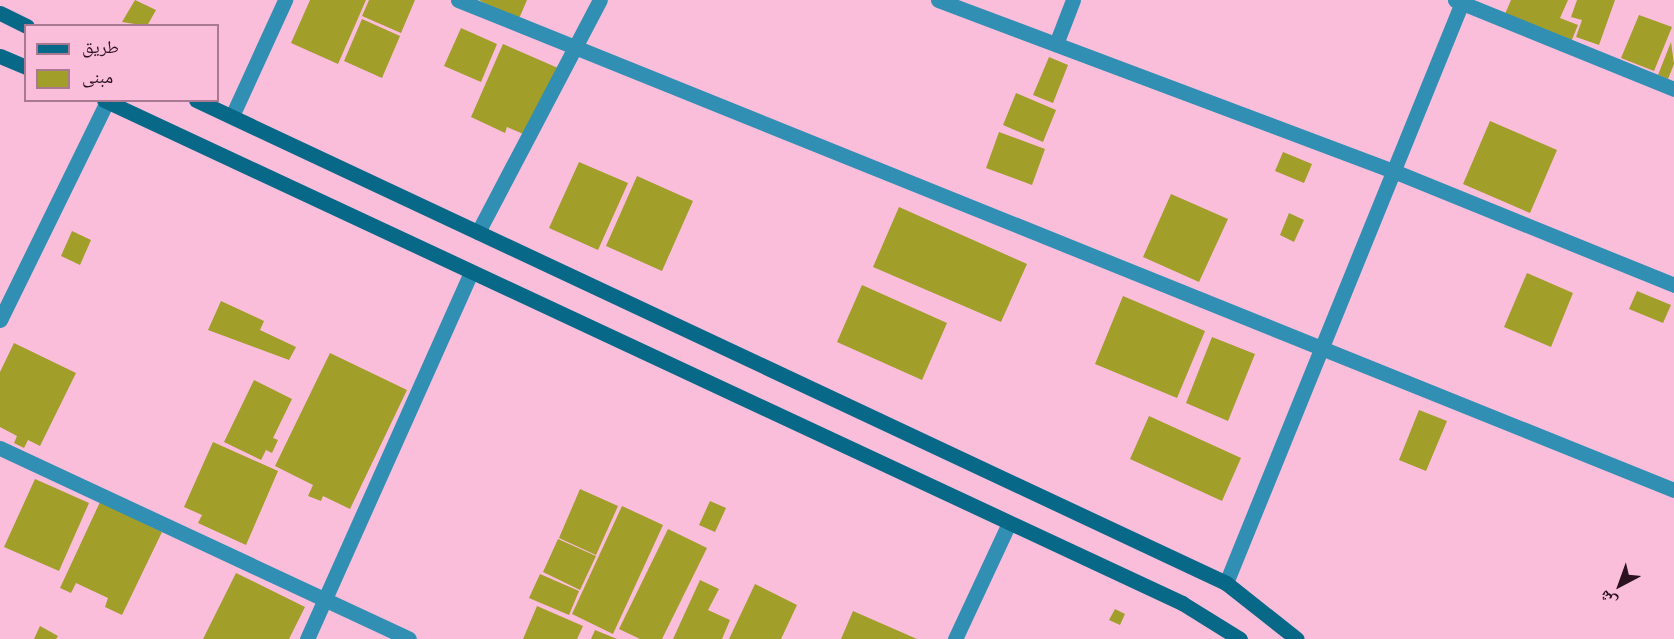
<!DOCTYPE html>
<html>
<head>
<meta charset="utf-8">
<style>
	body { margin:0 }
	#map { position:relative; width:1674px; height:639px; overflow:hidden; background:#fabedb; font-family:"Fira Sans","Noto Naskh Arabic",sans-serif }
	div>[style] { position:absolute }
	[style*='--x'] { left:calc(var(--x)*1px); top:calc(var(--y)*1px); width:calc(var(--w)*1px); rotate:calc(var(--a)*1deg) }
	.building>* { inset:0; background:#a19e2a }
	.street>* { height:15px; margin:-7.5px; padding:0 7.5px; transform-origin:7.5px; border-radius:7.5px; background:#318fb3 }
	.secondary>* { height:15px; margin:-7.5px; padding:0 7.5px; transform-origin:7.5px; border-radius:7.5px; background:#076887 }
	span { translate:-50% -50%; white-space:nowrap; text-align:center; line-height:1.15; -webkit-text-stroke:4.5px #fabedb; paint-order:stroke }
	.legend { position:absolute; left:24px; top:24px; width:195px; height:78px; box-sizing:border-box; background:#fabedb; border:2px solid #a87990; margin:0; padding:8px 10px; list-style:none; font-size:18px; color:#2c1120 }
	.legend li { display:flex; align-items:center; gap:12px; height:30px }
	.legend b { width:30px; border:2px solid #a87990 }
	.north { position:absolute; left:1590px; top:555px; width:60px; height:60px; -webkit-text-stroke:4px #fabedb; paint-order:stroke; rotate:221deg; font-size:16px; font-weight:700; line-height:24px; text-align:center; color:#2c1120 }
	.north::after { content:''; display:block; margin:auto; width:21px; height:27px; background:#2c1120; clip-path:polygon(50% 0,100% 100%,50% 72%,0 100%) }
</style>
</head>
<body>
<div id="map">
	<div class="building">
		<i style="clip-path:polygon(135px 0,156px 10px,147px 26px,122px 22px)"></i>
		<i style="clip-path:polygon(310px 0,366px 0,338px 64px,291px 43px)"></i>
		<i style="clip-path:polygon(369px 0,415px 0,401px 33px,362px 16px)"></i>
		<i style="clip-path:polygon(479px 0,527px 0,518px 21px)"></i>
		<i style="clip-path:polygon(1511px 0,1568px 0,1560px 18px,1578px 25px,1571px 42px,1505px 14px)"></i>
		<i style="clip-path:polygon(1577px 0,1615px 0,1599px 45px,1576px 37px,1582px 20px,1571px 17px)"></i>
		<i style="clip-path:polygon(1639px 15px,1672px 27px,1654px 71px,1621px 58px)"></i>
		<i style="clip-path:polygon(362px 19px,400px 36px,382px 78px,344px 61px)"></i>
		<i style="clip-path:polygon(461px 28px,497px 44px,481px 82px,444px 66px)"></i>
		<i style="clip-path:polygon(1671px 42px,1674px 64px,1668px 79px,1658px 75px)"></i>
		<i style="clip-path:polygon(503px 44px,558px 68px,528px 136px,507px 127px,505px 133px,471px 117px)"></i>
		<i style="clip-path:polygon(1049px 57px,1068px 65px,1053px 103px,1033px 95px)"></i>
		<i style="clip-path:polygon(1016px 93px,1056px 110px,1043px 142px,1003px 125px)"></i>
		<i style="clip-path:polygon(1490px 121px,1557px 150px,1530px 213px,1463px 184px)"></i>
		<i style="clip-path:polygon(999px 132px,1045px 149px,1032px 185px,986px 168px)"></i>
		<i style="clip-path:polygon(1283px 152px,1312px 164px,1304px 183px,1275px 171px)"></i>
		<i style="clip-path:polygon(579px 162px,628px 183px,598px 250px,549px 228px)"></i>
		<i style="clip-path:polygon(637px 176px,693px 201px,662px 271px,606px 246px)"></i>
		<i style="clip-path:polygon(1171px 194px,1228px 219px,1199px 282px,1143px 257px)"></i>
		<i style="clip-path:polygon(899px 207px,1027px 264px,1001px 322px,873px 267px)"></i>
		<i style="clip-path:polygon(1289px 213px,1304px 220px,1294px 242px,1280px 235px)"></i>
		<i style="clip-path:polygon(72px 231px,91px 240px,80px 265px,61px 256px)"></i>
		<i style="clip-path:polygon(1527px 273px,1573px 293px,1551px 347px,1504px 327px)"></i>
		<i style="clip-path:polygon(862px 285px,947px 323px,922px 380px,837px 342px)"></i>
		<i style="clip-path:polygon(1637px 291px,1671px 305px,1663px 323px,1629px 309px)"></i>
		<i style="clip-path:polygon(1123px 296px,1205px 331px,1177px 398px,1095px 364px)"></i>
		<i style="clip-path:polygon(221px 301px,264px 321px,260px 330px,296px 347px,289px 360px,208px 330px)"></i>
		<i style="clip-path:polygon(1212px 337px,1255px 354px,1228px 421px,1186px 403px)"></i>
		<i style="clip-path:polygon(14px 343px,76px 373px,40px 446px,28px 440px,24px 448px,14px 443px,17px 436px,0 427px,0 372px)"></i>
		<i style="clip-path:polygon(330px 353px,407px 390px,350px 509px,323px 496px,321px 501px,308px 496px,313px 485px,275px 466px)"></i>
		<i style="clip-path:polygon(254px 380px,292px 399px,273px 438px,278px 440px,272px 453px,266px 450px,261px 460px,224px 442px)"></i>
		<i style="clip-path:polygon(1419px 410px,1447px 421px,1426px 471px,1399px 460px)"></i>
		<i style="clip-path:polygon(1149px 416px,1241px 458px,1222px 501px,1130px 459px)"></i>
		<i style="clip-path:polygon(213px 442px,278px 471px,246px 545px,198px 523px,202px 515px,184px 507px)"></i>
		<i style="clip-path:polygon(35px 479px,89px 503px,59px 571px,4px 547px)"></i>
		<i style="clip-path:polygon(580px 489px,618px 506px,596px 555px,559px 538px)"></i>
		<i style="clip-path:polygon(710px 501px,726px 508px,715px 532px,699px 525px)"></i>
		<i style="clip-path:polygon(100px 502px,162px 532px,122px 615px,105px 607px,108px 598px,76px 583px,71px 593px,60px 588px)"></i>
		<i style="clip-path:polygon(622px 506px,663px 525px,613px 634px,572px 614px)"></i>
		<i style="clip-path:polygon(668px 529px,707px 548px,662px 639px,640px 639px,619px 629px)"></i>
		<i style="clip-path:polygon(558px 539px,596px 556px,580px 590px,543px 572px)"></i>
		<i style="clip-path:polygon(236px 573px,305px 607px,289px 639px,203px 639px)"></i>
		<i style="clip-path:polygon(540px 574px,579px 591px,569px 615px,529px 598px)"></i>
		<i style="clip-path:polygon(700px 580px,719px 589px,708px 610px,730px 620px,722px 639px,673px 639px)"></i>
		<i style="clip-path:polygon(755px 584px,797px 605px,781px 639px,729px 639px)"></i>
		<i style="clip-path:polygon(537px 606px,583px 626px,577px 639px,523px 639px)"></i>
		<i style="clip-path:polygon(1115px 609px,1125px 614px,1120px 625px,1109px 620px)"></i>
		<i style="clip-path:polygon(853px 611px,917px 639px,841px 639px)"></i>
		<i style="clip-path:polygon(40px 626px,58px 636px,56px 639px,34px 639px)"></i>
		<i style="clip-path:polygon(595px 630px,617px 639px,591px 639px)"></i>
	</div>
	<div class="street">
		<i style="--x:458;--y:0;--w:1311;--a:21.95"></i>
		<i style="--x:938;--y:0;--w:489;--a:20.6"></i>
		<i style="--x:1396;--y:172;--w:300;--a:22.1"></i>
		<i style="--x:1455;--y:0;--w:236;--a:22.1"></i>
		<i style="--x:1056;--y:44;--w:47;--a:-68.9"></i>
		<i style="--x:232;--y:116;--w:128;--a:-65.4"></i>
		<i style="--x:478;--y:232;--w:262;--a:-62.3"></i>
		<i style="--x:0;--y:320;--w:243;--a:-63.9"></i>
		<i style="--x:0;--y:448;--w:451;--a:25"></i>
		<i style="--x:1226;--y:583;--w:629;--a:-67.88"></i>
		<i style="--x:307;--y:639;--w:400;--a:-65.9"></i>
		<i style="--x:955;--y:639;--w:128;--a:-65"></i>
	</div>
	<div class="secondary">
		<i style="--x:0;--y:13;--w:30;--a:26"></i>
		<i style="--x:0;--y:56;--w:28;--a:23"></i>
		<i style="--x:104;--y:100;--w:1190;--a:25.01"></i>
		<i style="--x:1182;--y:603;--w:68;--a:31.8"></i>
		<i style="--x:196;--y:100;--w:1138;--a:25.12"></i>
		<i style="--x:1226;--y:583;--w:90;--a:38.3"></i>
	</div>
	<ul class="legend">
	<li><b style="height:8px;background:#076887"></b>طريق</li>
	<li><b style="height:16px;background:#a19e2a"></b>مبنى</li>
	</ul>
	<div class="north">ش</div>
</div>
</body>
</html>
